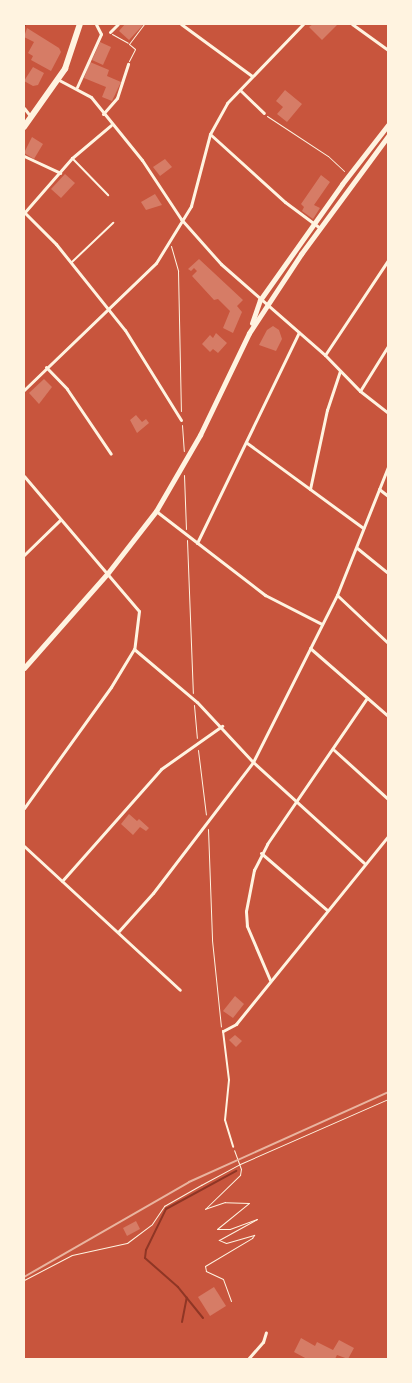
<!DOCTYPE html>
<html>
<head>
<meta charset="utf-8">
<style>
	body { margin:0 }
	#map { position:relative; width:412px; height:1383px; overflow:hidden; background:#c8553d; font-family:"Titillium Web",sans-serif }
	div>[style] { position:absolute }
	[style*='--x'] { left:calc(var(--x)*1px); top:calc(var(--y)*1px); width:calc(var(--w)*1px); rotate:calc(var(--a)*1deg) }
	.stream>* { height:2px; margin:-1px; padding:0 1px; transform-origin:1px; border-radius:1px; background:#8f3625 }
	.building>* { inset:0; background:#d67c66 }
	.path>* { height:1px; margin:-0.5px; padding:0 0.5px; transform-origin:0.5px; border-radius:0.5px; background:#fff3e0 }
	.service>* { height:2px; margin:-1px; padding:0 1px; transform-origin:1px; border-radius:1px; background:#fff3e0 }
	.minor>* { height:3px; margin:-1.5px; padding:0 1.5px; transform-origin:1.5px; border-radius:1.5px; background:#fff3e0 }
	.secondary>* { height:5px; margin:-2.5px; padding:0 2.5px; transform-origin:2.5px; border-radius:2.5px; background:#fff3e0 }
	.primary>* { height:5.5px; margin:-2.75px; padding:0 2.75px; transform-origin:2.75px; border-radius:2.75px; background:#fff3e0 }
	.rail>* { height:2px; margin:-1px; padding:0 1px; transform-origin:1px; border-radius:1px; background:#e9b49f }
	span { translate:-50% -50%; white-space:nowrap; text-align:center; line-height:1.15; -webkit-text-stroke:4.5px #fff3e0; paint-order:stroke }
	.frame { position:absolute; inset:0; border:25px solid #fff3e0; pointer-events:none }
</style>
</head>
<body>
<div id="map">
	<div class="stream">
		<i style="--x:24;--y:27;--w:3;--a:-72"></i>
		<i style="--x:203;--y:1318;--w:40;--a:-129"></i>
		<i style="--x:178;--y:1287;--w:44;--a:-138.7"></i>
		<i style="--x:145;--y:1258;--w:8;--a:-83"></i>
		<i style="--x:146;--y:1250;--w:46;--a:-64"></i>
		<i style="--x:166;--y:1209;--w:80;--a:-28.5"></i>
		<i style="--x:182;--y:1322;--w:25;--a:-79"></i>
	</div>
	<div class="building">
		<i style="clip-path:polygon(125px 24px,141px 24px,143px 25px,129px 40px,119px 31px)"></i>
		<i style="clip-path:polygon(313px 24px,336px 24px,337px 25px,322px 40px,309px 27px)"></i>
		<i style="clip-path:polygon(27px 28px,59px 48px,61px 52px,51px 71px,31px 60px,33px 56px,28px 53px,34px 42px,24px 37px)"></i>
		<i style="clip-path:polygon(100px 42px,111px 47px,103px 65px,92px 60px)"></i>
		<i style="clip-path:polygon(90px 62px,109px 70px,107px 76px,121px 82px,112px 101px,102px 97px,106px 87px,84px 78px)"></i>
		<i style="clip-path:polygon(33px 67px,44px 73px,38px 85px,33px 86px,24px 81px)"></i>
		<i style="clip-path:polygon(285px 90px,302px 104px,287px 122px,277px 114px,283px 107px,276px 101px)"></i>
		<i style="clip-path:polygon(32px 137px,43px 144px,34px 159px,24px 153px)"></i>
		<i style="clip-path:polygon(165px 159px,172px 167px,160px 176px,153px 167px)"></i>
		<i style="clip-path:polygon(65px 174px,75px 183px,61px 198px,51px 189px)"></i>
		<i style="clip-path:polygon(321px 175px,330px 182px,314px 205px,320px 208px,313px 219px,302px 211px,304px 207px,301px 204px)"></i>
		<i style="clip-path:polygon(155px 194px,162px 205px,146px 210px,141px 202px)"></i>
		<i style="clip-path:polygon(199px 259px,243px 300px,237px 306px,242px 312px,233px 333px,223px 328px,230px 311px,218px 299px,214px 300px,192px 276px,197px 271px,194px 268px,191px 271px,188px 269px)"></i>
		<i style="clip-path:polygon(273px 326px,279px 330px,282px 339px,276px 351px,259px 345px,267px 330px)"></i>
		<i style="clip-path:polygon(216px 333px,227px 343px,218px 353px,213px 349px,210px 352px,202px 344px,210px 335px,213px 338px)"></i>
		<i style="clip-path:polygon(44px 379px,52px 387px,39px 404px,29px 393px)"></i>
		<i style="clip-path:polygon(136px 415px,142px 422px,146px 419px,149px 423px,137px 433px,130px 420px)"></i>
		<i style="clip-path:polygon(129px 814px,137px 821px,139px 819px,149px 828px,146px 831px,140px 827px,133px 835px,121px 824px)"></i>
		<i style="clip-path:polygon(235px 996px,244px 1004px,233px 1018px,223px 1011px)"></i>
		<i style="clip-path:polygon(235px 1035px,242px 1041px,236px 1047px,229px 1040px)"></i>
		<i style="clip-path:polygon(136px 1221px,140px 1229px,127px 1236px,123px 1228px)"></i>
		<i style="clip-path:polygon(214px 1287px,226px 1306px,210px 1316px,198px 1297px)"></i>
		<i style="clip-path:polygon(301px 1338px,315px 1346px,317px 1342px,333px 1350px,339px 1340px,354px 1348px,348px 1359px,337px 1355px,335px 1359px,307px 1359px,294px 1352px)"></i>
	</div>
	<div class="path">
		<i style="--x:112;--y:34;--w:18;--a:29"></i>
		<i style="--x:129;--y:61;--w:13;--a:-63"></i>
		<i style="--x:135;--y:49;--w:8;--a:-140"></i>
		<i style="--x:129;--y:44;--w:25;--a:-53"></i>
		<i style="--x:267;--y:116;--w:73;--a:33.3"></i>
		<i style="--x:328;--y:156;--w:22;--a:43"></i>
		<i style="--x:171;--y:246;--w:26;--a:74"></i>
		<i style="--x:178;--y:271;--w:140;--a:88.8"></i>
		<i style="--x:182;--y:425;--w:26;--a:86"></i>
		<i style="--x:184;--y:475;--w:54;--a:87.9"></i>
		<i style="--x:187;--y:540;--w:153;--a:87.8"></i>
		<i style="--x:194;--y:705;--w:33;--a:85"></i>
		<i style="--x:198;--y:750;--w:65;--a:83"></i>
		<i style="--x:208;--y:829;--w:111;--a:87.9"></i>
		<i style="--x:212;--y:940;--w:87;--a:84.1"></i>
		<i style="--x:24;--y:1280;--w:54;--a:-27.5"></i>
		<i style="--x:72;--y:1255;--w:56;--a:-12.3"></i>
		<i style="--x:127;--y:1243;--w:31;--a:-37"></i>
		<i style="--x:152;--y:1224;--w:22;--a:-56"></i>
		<i style="--x:164;--y:1206;--w:43;--a:-29.6"></i>
		<i style="--x:201;--y:1185;--w:44;--a:-28.3"></i>
		<i style="--x:240;--y:1164;--w:162;--a:-23.7"></i>
		<i style="--x:231;--y:1301;--w:23;--a:-110"></i>
		<i style="--x:223;--y:1279;--w:19;--a:-155"></i>
		<i style="--x:206;--y:1271;--w:5;--a:-101"></i>
		<i style="--x:205;--y:1266;--w:55;--a:-30.8"></i>
		<i style="--x:252;--y:1238;--w:4;--a:-56"></i>
		<i style="--x:254;--y:1235;--w:29;--a:164"></i>
		<i style="--x:226;--y:1243;--w:8;--a:-157"></i>
		<i style="--x:219;--y:1240;--w:43;--a:-28.9"></i>
		<i style="--x:257;--y:1219;--w:29;--a:160"></i>
		<i style="--x:230;--y:1229;--w:13;--a:180"></i>
		<i style="--x:217;--y:1229;--w:41;--a:-39.1"></i>
		<i style="--x:249;--y:1203;--w:24;--a:-178"></i>
		<i style="--x:225;--y:1202;--w:21;--a:161"></i>
		<i style="--x:205;--y:1209;--w:49;--a:-44.2"></i>
		<i style="--x:240;--y:1175;--w:6;--a:-81"></i>
		<i style="--x:241;--y:1169;--w:20;--a:-110"></i>
	</div>
	<div class="service">
		<i style="--x:72;--y:158;--w:52;--a:45.8"></i>
		<i style="--x:72;--y:262;--w:57;--a:-43.6"></i>
		<i style="--x:223;--y:1031;--w:49;--a:83"></i>
		<i style="--x:229;--y:1080;--w:40;--a:95.7"></i>
		<i style="--x:225;--y:1120;--w:28;--a:73"></i>
	</div>
	<div class="minor">
		<i style="--x:181;--y:24;--w:88;--a:36.2"></i>
		<i style="--x:352;--y:24;--w:44;--a:35.8"></i>
		<i style="--x:110;--y:32;--w:11;--a:-45"></i>
		<i style="--x:59;--y:80;--w:36;--a:28"></i>
		<i style="--x:91;--y:97;--w:81;--a:51"></i>
		<i style="--x:142;--y:160;--w:71;--a:56.5"></i>
		<i style="--x:181;--y:219;--w:60;--a:48.4"></i>
		<i style="--x:221;--y:264;--w:138;--a:41.2"></i>
		<i style="--x:325;--y:355;--w:50;--a:45.8"></i>
		<i style="--x:360;--y:391;--w:36;--a:38"></i>
		<i style="--x:77;--y:87;--w:58;--a:-65.6"></i>
		<i style="--x:101;--y:34;--w:11;--a:-117"></i>
		<i style="--x:240;--y:90;--w:33;--a:44"></i>
		<i style="--x:24;--y:108;--w:11;--a:52"></i>
		<i style="--x:103;--y:114;--w:21;--a:-49"></i>
		<i style="--x:117;--y:98;--w:36;--a:-72"></i>
		<i style="--x:210;--y:134;--w:101;--a:42.2"></i>
		<i style="--x:285;--y:202;--w:44;--a:36.6"></i>
		<i style="--x:24;--y:156;--w:40;--a:25"></i>
		<i style="--x:24;--y:213;--w:73;--a:-48.9"></i>
		<i style="--x:72;--y:158;--w:51;--a:-40.2"></i>
		<i style="--x:25;--y:213;--w:44;--a:45"></i>
		<i style="--x:56;--y:244;--w:110;--a:51.3"></i>
		<i style="--x:125;--y:330;--w:106;--a:58.1"></i>
		<i style="--x:325;--y:355;--w:114;--a:-56.4"></i>
		<i style="--x:46;--y:367;--w:30;--a:46"></i>
		<i style="--x:67;--y:389;--w:78;--a:55.9"></i>
		<i style="--x:24;--y:390;--w:183;--a:-43.9"></i>
		<i style="--x:156;--y:263;--w:67;--a:-58.4"></i>
		<i style="--x:191;--y:206;--w:74;--a:-75.2"></i>
		<i style="--x:210;--y:134;--w:35;--a:-61"></i>
		<i style="--x:227;--y:103;--w:110;--a:-46.1"></i>
		<i style="--x:360;--y:391;--w:53;--a:-58.1"></i>
		<i style="--x:247;--y:443;--w:144;--a:36.2"></i>
		<i style="--x:24;--y:476;--w:177;--a:49.6"></i>
		<i style="--x:139;--y:611;--w:38;--a:97"></i>
		<i style="--x:134;--y:649;--w:44;--a:121.2"></i>
		<i style="--x:111;--y:687;--w:149;--a:125.7"></i>
		<i style="--x:310;--y:489;--w:81;--a:-77.9"></i>
		<i style="--x:327;--y:410;--w:41;--a:-71.6"></i>
		<i style="--x:379;--y:489;--w:11;--a:38"></i>
		<i style="--x:156;--y:511;--w:138;--a:37.6"></i>
		<i style="--x:265;--y:595;--w:64;--a:27"></i>
		<i style="--x:197;--y:543;--w:234;--a:-64.2"></i>
		<i style="--x:357;--y:548;--w:40;--a:39"></i>
		<i style="--x:24;--y:555;--w:50;--a:-44.2"></i>
		<i style="--x:337;--y:595;--w:70;--a:43.3"></i>
		<i style="--x:310;--y:648;--w:103;--a:41.1"></i>
		<i style="--x:134;--y:649;--w:82;--a:40.1"></i>
		<i style="--x:197;--y:702;--w:82;--a:47"></i>
		<i style="--x:253;--y:762;--w:150;--a:42.3"></i>
		<i style="--x:334;--y:750;--w:73;--a:42.2"></i>
		<i style="--x:24;--y:846;--w:212;--a:42.7"></i>
		<i style="--x:261;--y:853;--w:87;--a:40.8"></i>
		<i style="--x:62;--y:881;--w:149;--a:-48.5"></i>
		<i style="--x:161;--y:769;--w:75;--a:-35.2"></i>
		<i style="--x:118;--y:932;--w:52;--a:-48.1"></i>
		<i style="--x:153;--y:893;--w:165;--a:-52.6"></i>
		<i style="--x:253;--y:762;--w:187;--a:-63.3"></i>
		<i style="--x:337;--y:595;--w:138;--a:-68.3"></i>
		<i style="--x:270;--y:980;--w:59;--a:-113.1"></i>
		<i style="--x:247;--y:926;--w:15;--a:-94"></i>
		<i style="--x:246;--y:911;--w:42;--a:-79"></i>
		<i style="--x:254;--y:870;--w:29;--a:-63"></i>
		<i style="--x:267;--y:844;--w:177;--a:-55.6"></i>
		<i style="--x:223;--y:1031;--w:15;--a:-28"></i>
		<i style="--x:236;--y:1024;--w:242;--a:-51"></i>
		<i style="--x:248;--y:1359;--w:23;--a:-49"></i>
		<i style="--x:263;--y:1342;--w:10;--a:-73"></i>
	</div>
	<div class="secondary">
		<i style="--x:252;--y:323;--w:24;--a:-71"></i>
		<i style="--x:260;--y:300;--w:142;--a:-54.7"></i>
		<i style="--x:342;--y:184;--w:75;--a:-52.1"></i>
		<i style="--x:24;--y:668;--w:125;--a:-48.6"></i>
		<i style="--x:107;--y:574;--w:80;--a:-52.1"></i>
		<i style="--x:156;--y:511;--w:88;--a:-59.9"></i>
		<i style="--x:200;--y:435;--w:113;--a:-64.3"></i>
		<i style="--x:249;--y:333;--w:95;--a:-56.6"></i>
		<i style="--x:301;--y:254;--w:147;--a:-53.6"></i>
	</div>
	<div class="primary">
		<i style="--x:24;--y:127;--w:71;--a:-54.7"></i>
		<i style="--x:65;--y:69;--w:47;--a:-71.6"></i>
	</div>
	<div class="rail">
		<i style="--x:24;--y:1277;--w:190;--a:-29.9"></i>
		<i style="--x:189;--y:1182;--w:218;--a:-24.3"></i>
	</div>
	<div class="frame"></div>
</div>
</body>
</html>
